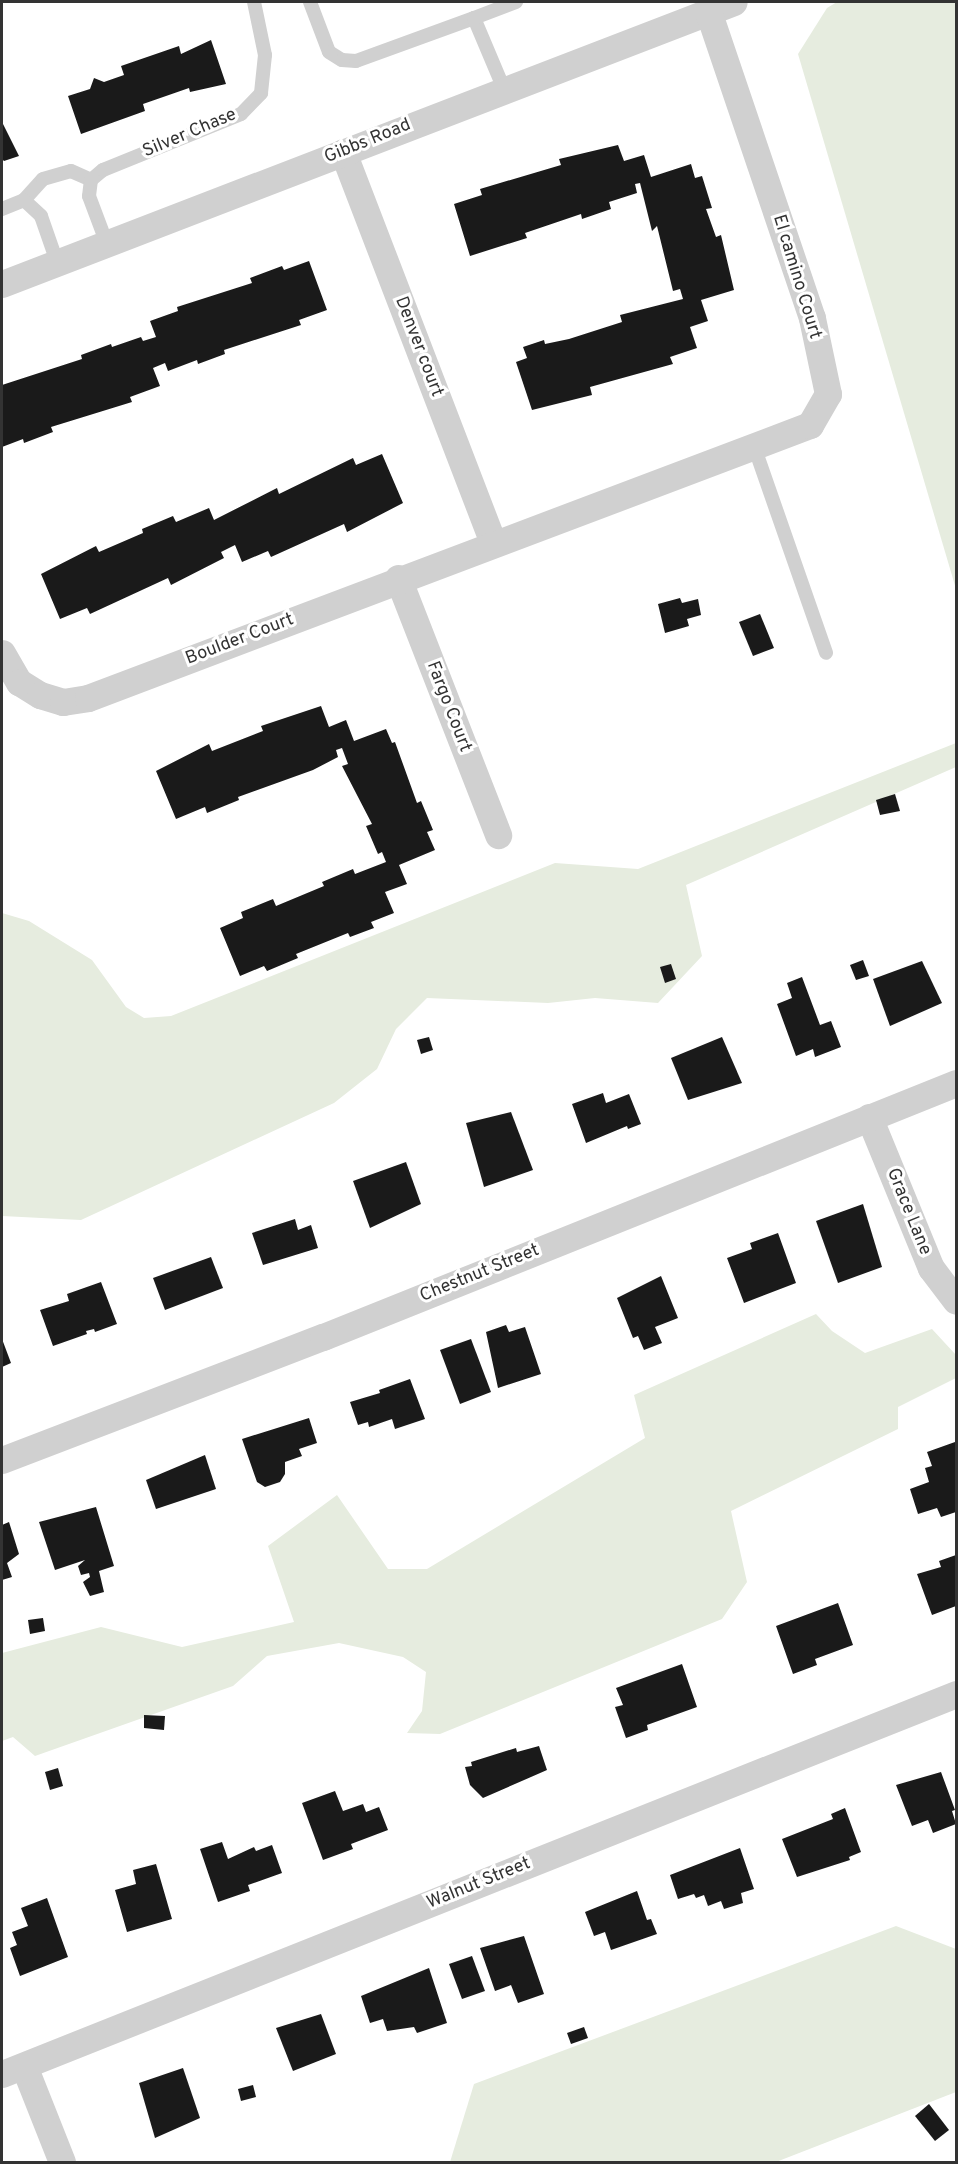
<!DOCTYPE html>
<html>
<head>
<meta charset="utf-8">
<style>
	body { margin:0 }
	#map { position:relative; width:958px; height:2164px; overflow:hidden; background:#fff; font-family:Overpass,sans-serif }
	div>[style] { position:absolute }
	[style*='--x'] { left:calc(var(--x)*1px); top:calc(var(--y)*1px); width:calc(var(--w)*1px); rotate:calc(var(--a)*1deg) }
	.green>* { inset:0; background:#e6ecdf }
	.building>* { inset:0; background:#1a1a1a }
	.lane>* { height:14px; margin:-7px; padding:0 7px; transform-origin:7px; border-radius:7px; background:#d0d0d0 }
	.street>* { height:27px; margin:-13.5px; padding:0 13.5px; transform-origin:13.5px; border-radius:13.5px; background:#d0d0d0 }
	span { translate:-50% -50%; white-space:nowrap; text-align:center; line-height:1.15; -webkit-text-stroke:6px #fff; paint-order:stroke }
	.street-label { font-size:18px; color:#333 }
	.frame { position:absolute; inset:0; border:3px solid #333; pointer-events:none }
</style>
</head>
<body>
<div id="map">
	<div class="green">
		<i style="clip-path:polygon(837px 2px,956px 2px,956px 589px,798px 54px,827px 8px)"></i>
		<i style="clip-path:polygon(956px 743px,956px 767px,686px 885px,702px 956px,658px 1003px,595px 998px,548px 1003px,427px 998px,396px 1029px,377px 1069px,334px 1103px,81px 1220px,2px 1216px,2px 913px,29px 921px,92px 960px,126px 1007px,144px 1018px,171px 1016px,555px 863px,638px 869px)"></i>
		<i style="clip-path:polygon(816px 1314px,832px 1331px,865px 1353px,932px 1329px,956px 1355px,956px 1378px,898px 1407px,898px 1429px,731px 1511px,747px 1582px,722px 1619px,440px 1734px,407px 1733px,422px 1711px,426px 1672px,403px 1657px,339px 1643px,267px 1656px,233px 1686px,35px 1756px,13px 1737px,2px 1741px,2px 1653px,101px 1627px,182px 1647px,294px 1622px,268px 1546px,337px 1495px,388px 1569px,427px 1569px,645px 1438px,634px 1395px)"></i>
		<i style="clip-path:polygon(896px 1926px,956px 1949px,956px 2092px,776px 2162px,450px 2162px,474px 2084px)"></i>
	</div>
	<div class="building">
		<i style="clip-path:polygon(211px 40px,226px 84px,190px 92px,189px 88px,143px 104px,145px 111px,81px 134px,68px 96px,90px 89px,94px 78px,104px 82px,124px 75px,121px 66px,179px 46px,181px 54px)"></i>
		<i style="clip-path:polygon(2px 122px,19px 156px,4px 161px,2px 159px)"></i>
		<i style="clip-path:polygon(618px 145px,624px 161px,644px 155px,651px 177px,691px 164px,695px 178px,702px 176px,712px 208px,706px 209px,716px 237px,721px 235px,734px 290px,701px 300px,708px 321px,690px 327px,697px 348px,670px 357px,673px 364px,590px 387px,592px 395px,532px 410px,516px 362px,527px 358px,523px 347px,544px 340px,545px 344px,569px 339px,622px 322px,620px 315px,683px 299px,680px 289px,673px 291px,657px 226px,652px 231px,640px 183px,635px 184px,637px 193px,609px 202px,611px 209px,582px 219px,581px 214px,525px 233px,527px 238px,470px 256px,454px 204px,482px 195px,480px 189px,561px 165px,559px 159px)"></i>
		<i style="clip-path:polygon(309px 261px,327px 310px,299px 320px,301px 325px,224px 350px,225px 354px,198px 364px,197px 360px,168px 371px,165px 363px,153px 368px,160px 386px,130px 397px,132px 402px,51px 427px,53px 432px,24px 443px,23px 439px,2px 447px,2px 385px,82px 359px,81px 355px,111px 344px,112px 347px,141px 337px,143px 341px,156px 337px,150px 321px,178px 311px,177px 307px,252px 283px,250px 278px,282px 266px,284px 270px)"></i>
		<i style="clip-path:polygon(382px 454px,403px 503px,347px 532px,344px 524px,271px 557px,268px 551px,242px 562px,235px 545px,221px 552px,224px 558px,171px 585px,168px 578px,90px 614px,87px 608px,60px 619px,41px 574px,96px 546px,99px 552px,143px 533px,142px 529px,173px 516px,176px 522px,209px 508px,214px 520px,277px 488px,279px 494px,353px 458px,356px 465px)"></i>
		<i style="clip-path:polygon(680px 598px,682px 603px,698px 599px,701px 615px,687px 619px,689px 626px,665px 633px,658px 604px)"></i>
		<i style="clip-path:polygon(760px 614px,774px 648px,753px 656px,739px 622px)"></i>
		<i style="clip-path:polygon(321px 706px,329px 727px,346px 720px,354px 741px,386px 729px,392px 743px,395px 742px,417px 803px,421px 801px,433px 830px,427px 832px,435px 850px,399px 865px,407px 884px,385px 892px,394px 913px,371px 922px,374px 928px,350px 937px,348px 933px,296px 954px,298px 958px,267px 971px,264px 966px,240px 976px,220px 928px,243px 918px,241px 912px,273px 899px,276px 906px,324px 886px,322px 882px,353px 869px,355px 874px,386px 862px,382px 852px,378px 854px,366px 826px,372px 824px,342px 766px,348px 764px,342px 748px,336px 750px,338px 757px,313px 770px,238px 797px,239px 800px,207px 813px,205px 807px,176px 819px,156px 771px,209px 744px,212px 751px,263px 731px,261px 726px)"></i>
		<i style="clip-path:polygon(895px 794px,900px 811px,880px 815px,876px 800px)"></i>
		<i style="clip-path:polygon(863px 960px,869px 976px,856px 980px,850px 965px)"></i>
		<i style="clip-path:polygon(922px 961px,942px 1003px,890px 1026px,873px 979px)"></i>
		<i style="clip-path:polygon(671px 964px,676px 979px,665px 983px,660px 967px)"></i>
		<i style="clip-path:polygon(802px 977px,820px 1025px,831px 1021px,841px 1047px,815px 1057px,813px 1049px,796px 1056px,777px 1004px,792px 998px,787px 983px)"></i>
		<i style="clip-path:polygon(429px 1037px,433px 1050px,421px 1054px,417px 1040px)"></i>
		<i style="clip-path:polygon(722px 1037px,742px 1083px,688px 1100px,671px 1058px)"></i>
		<i style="clip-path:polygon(603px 1093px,606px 1103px,629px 1094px,641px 1124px,628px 1129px,627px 1126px,586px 1143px,572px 1104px)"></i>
		<i style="clip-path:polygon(511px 1112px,533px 1170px,484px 1187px,466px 1123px)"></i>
		<i style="clip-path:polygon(406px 1162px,421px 1204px,370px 1228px,353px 1181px)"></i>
		<i style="clip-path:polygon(863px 1204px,882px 1267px,838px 1283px,816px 1221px)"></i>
		<i style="clip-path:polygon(295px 1219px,298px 1230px,311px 1225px,318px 1248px,263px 1265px,252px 1233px)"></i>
		<i style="clip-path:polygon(778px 1233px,796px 1283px,744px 1303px,727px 1258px,752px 1249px,750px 1243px)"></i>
		<i style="clip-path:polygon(211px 1257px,223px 1288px,165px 1310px,153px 1278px)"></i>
		<i style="clip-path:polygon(661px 1276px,678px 1318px,655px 1327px,662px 1343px,644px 1350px,638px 1336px,633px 1338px,617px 1298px)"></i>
		<i style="clip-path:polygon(101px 1282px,117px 1324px,95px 1332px,94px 1329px,86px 1331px,87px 1334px,53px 1346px,40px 1310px,69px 1301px,67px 1294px)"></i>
		<i style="clip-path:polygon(506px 1325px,509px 1332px,525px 1327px,541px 1374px,498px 1388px,486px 1332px)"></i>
		<i style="clip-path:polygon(2px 1339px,11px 1363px,2px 1367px)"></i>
		<i style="clip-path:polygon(471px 1339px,491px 1392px,460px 1404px,440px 1350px)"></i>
		<i style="clip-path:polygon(410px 1379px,425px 1419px,395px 1429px,392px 1419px,369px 1427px,368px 1422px,358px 1425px,350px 1402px,380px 1393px,379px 1390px)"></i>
		<i style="clip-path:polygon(309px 1418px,317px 1443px,299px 1449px,302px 1456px,285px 1462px,285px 1474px,280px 1482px,265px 1487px,257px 1482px,242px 1439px)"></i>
		<i style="clip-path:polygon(955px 1442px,956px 1512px,941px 1517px,937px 1508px,918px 1514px,910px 1489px,929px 1482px,925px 1468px,932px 1466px,927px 1452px)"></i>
		<i style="clip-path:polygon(205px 1455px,216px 1489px,156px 1509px,146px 1480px)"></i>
		<i style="clip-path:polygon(96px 1507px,114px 1566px,99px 1571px,104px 1592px,90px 1596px,83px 1582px,90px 1577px,89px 1573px,81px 1575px,78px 1566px,85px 1560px,55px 1570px,39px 1522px)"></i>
		<i style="clip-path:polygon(9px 1522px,19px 1554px,7px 1563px,12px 1577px,2px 1580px,2px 1525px)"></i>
		<i style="clip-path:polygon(956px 1555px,956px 1606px,932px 1615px,917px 1574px,941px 1567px,939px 1561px)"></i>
		<i style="clip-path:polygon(838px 1603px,853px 1645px,815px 1659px,817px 1665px,793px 1674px,776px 1626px)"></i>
		<i style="clip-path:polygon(43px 1618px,45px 1631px,30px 1634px,28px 1620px)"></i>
		<i style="clip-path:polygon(682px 1664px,697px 1707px,647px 1725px,648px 1730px,626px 1738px,615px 1707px,623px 1705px,616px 1688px)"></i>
		<i style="clip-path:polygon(144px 1715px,165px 1716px,164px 1730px,144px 1728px)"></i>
		<i style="clip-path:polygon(539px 1746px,547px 1770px,483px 1798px,470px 1785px,465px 1767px,472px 1766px,471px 1762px,516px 1748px,517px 1752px)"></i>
		<i style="clip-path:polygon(58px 1768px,63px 1786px,50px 1790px,45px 1772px)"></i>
		<i style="clip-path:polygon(941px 1772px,955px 1810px,952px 1811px,956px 1824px,933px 1833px,928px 1820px,912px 1826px,896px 1785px)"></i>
		<i style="clip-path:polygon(335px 1791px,343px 1811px,363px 1804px,366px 1812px,379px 1807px,388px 1830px,351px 1844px,353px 1849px,323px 1860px,302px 1803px)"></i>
		<i style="clip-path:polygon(845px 1808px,861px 1852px,849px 1857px,850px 1860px,797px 1877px,782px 1839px,833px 1819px,831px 1814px)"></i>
		<i style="clip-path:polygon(222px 1842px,228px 1859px,254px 1847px,256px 1851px,272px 1845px,282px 1873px,248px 1885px,250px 1891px,218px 1902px,200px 1849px)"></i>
		<i style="clip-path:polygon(740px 1848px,754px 1889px,741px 1893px,743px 1903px,724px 1909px,721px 1901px,708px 1906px,704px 1895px,696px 1898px,694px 1894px,678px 1899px,670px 1875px)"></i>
		<i style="clip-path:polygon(156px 1864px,172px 1919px,127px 1932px,115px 1890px,136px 1884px,133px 1870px)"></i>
		<i style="clip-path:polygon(637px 1891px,647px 1920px,651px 1919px,657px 1934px,611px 1950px,605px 1932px,594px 1936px,585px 1912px)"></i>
		<i style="clip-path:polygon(47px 1898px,68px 1957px,20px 1976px,10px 1948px,17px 1945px,12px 1932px,28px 1926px,21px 1908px)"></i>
		<i style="clip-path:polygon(524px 1936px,544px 1994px,518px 2003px,511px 1985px,495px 1991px,480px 1948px)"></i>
		<i style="clip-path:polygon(472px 1956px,485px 1991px,462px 1999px,449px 1964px)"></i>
		<i style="clip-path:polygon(429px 1968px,447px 2023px,417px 2033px,414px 2027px,387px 2031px,383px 2019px,370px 2023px,361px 1996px)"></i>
		<i style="clip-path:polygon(321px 2014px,336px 2054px,293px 2071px,276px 2028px)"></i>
		<i style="clip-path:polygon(584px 2027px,588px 2038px,571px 2044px,567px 2033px)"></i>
		<i style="clip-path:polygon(183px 2068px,200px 2118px,155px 2138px,139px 2083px)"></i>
		<i style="clip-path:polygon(253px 2085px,256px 2097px,241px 2101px,238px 2089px)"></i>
		<i style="clip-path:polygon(929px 2104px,949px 2130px,935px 2141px,915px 2116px)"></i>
	</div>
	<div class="lane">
		<i style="--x:310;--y:2;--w:53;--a:69.2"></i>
		<i style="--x:329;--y:52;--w:15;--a:32"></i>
		<i style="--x:342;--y:60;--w:14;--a:4"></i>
		<i style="--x:356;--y:61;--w:126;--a:-20"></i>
		<i style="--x:474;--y:18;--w:77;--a:67.1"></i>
		<i style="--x:474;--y:18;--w:45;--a:-20.9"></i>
		<i style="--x:24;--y:200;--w:28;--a:-48"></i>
		<i style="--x:43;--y:179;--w:29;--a:-16"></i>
		<i style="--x:71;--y:171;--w:22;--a:24"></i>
		<i style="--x:2;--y:209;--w:24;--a:-22"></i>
		<i style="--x:24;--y:200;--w:23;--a:43"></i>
		<i style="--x:41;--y:216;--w:49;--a:70.8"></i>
		<i style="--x:107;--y:244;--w:51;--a:-110.6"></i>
		<i style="--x:89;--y:196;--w:16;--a:-83"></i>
		<i style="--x:91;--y:180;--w:16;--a:-40"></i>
		<i style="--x:103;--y:170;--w:149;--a:-22.1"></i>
		<i style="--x:241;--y:114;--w:29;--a:-46"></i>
		<i style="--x:261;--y:93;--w:38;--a:-84"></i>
		<i style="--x:265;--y:55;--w:54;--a:-101.7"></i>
		<i style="--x:754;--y:446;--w:219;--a:70.8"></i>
	</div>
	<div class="street">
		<i style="--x:343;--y:152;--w:419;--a:69"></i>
		<i style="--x:2;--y:284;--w:784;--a:-21.07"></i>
		<i style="--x:398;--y:578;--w:276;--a:68.7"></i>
		<i style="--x:2;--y:653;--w:34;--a:60"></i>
		<i style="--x:19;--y:682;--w:25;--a:32"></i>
		<i style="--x:40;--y:695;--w:24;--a:17"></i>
		<i style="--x:63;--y:702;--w:25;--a:-9"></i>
		<i style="--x:88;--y:698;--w:772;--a:-20.71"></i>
		<i style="--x:810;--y:425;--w:36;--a:-60"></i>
		<i style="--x:828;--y:394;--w:78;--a:-101.9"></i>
		<i style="--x:812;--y:318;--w:324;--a:-108.7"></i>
		<i style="--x:869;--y:1117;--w:163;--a:67.7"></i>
		<i style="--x:931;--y:1268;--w:41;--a:52.9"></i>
		<i style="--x:2;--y:1460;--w:344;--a:-21"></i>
		<i style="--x:323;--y:1337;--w:682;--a:-21.86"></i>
		<i style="--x:24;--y:2066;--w:103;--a:68.4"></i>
		<i style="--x:2;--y:2074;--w:1027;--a:-21.72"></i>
	</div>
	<div class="street-label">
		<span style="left:190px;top:134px;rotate:-23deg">Silver Chase</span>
		<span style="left:368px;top:142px;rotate:-22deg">Gibbs Road</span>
		<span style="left:796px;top:277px;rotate:73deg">El camino Court</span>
		<span style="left:418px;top:347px;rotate:69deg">Denver court</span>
		<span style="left:240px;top:640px;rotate:-21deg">Boulder Court</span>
		<span style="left:448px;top:707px;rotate:69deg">Fargo Court</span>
		<span style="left:908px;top:1212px;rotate:68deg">Grace Lane</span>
		<span style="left:480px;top:1274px;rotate:-22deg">Chestnut Street</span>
		<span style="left:479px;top:1884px;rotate:-22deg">Walnut Street</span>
	</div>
	<div class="frame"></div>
</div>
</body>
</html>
